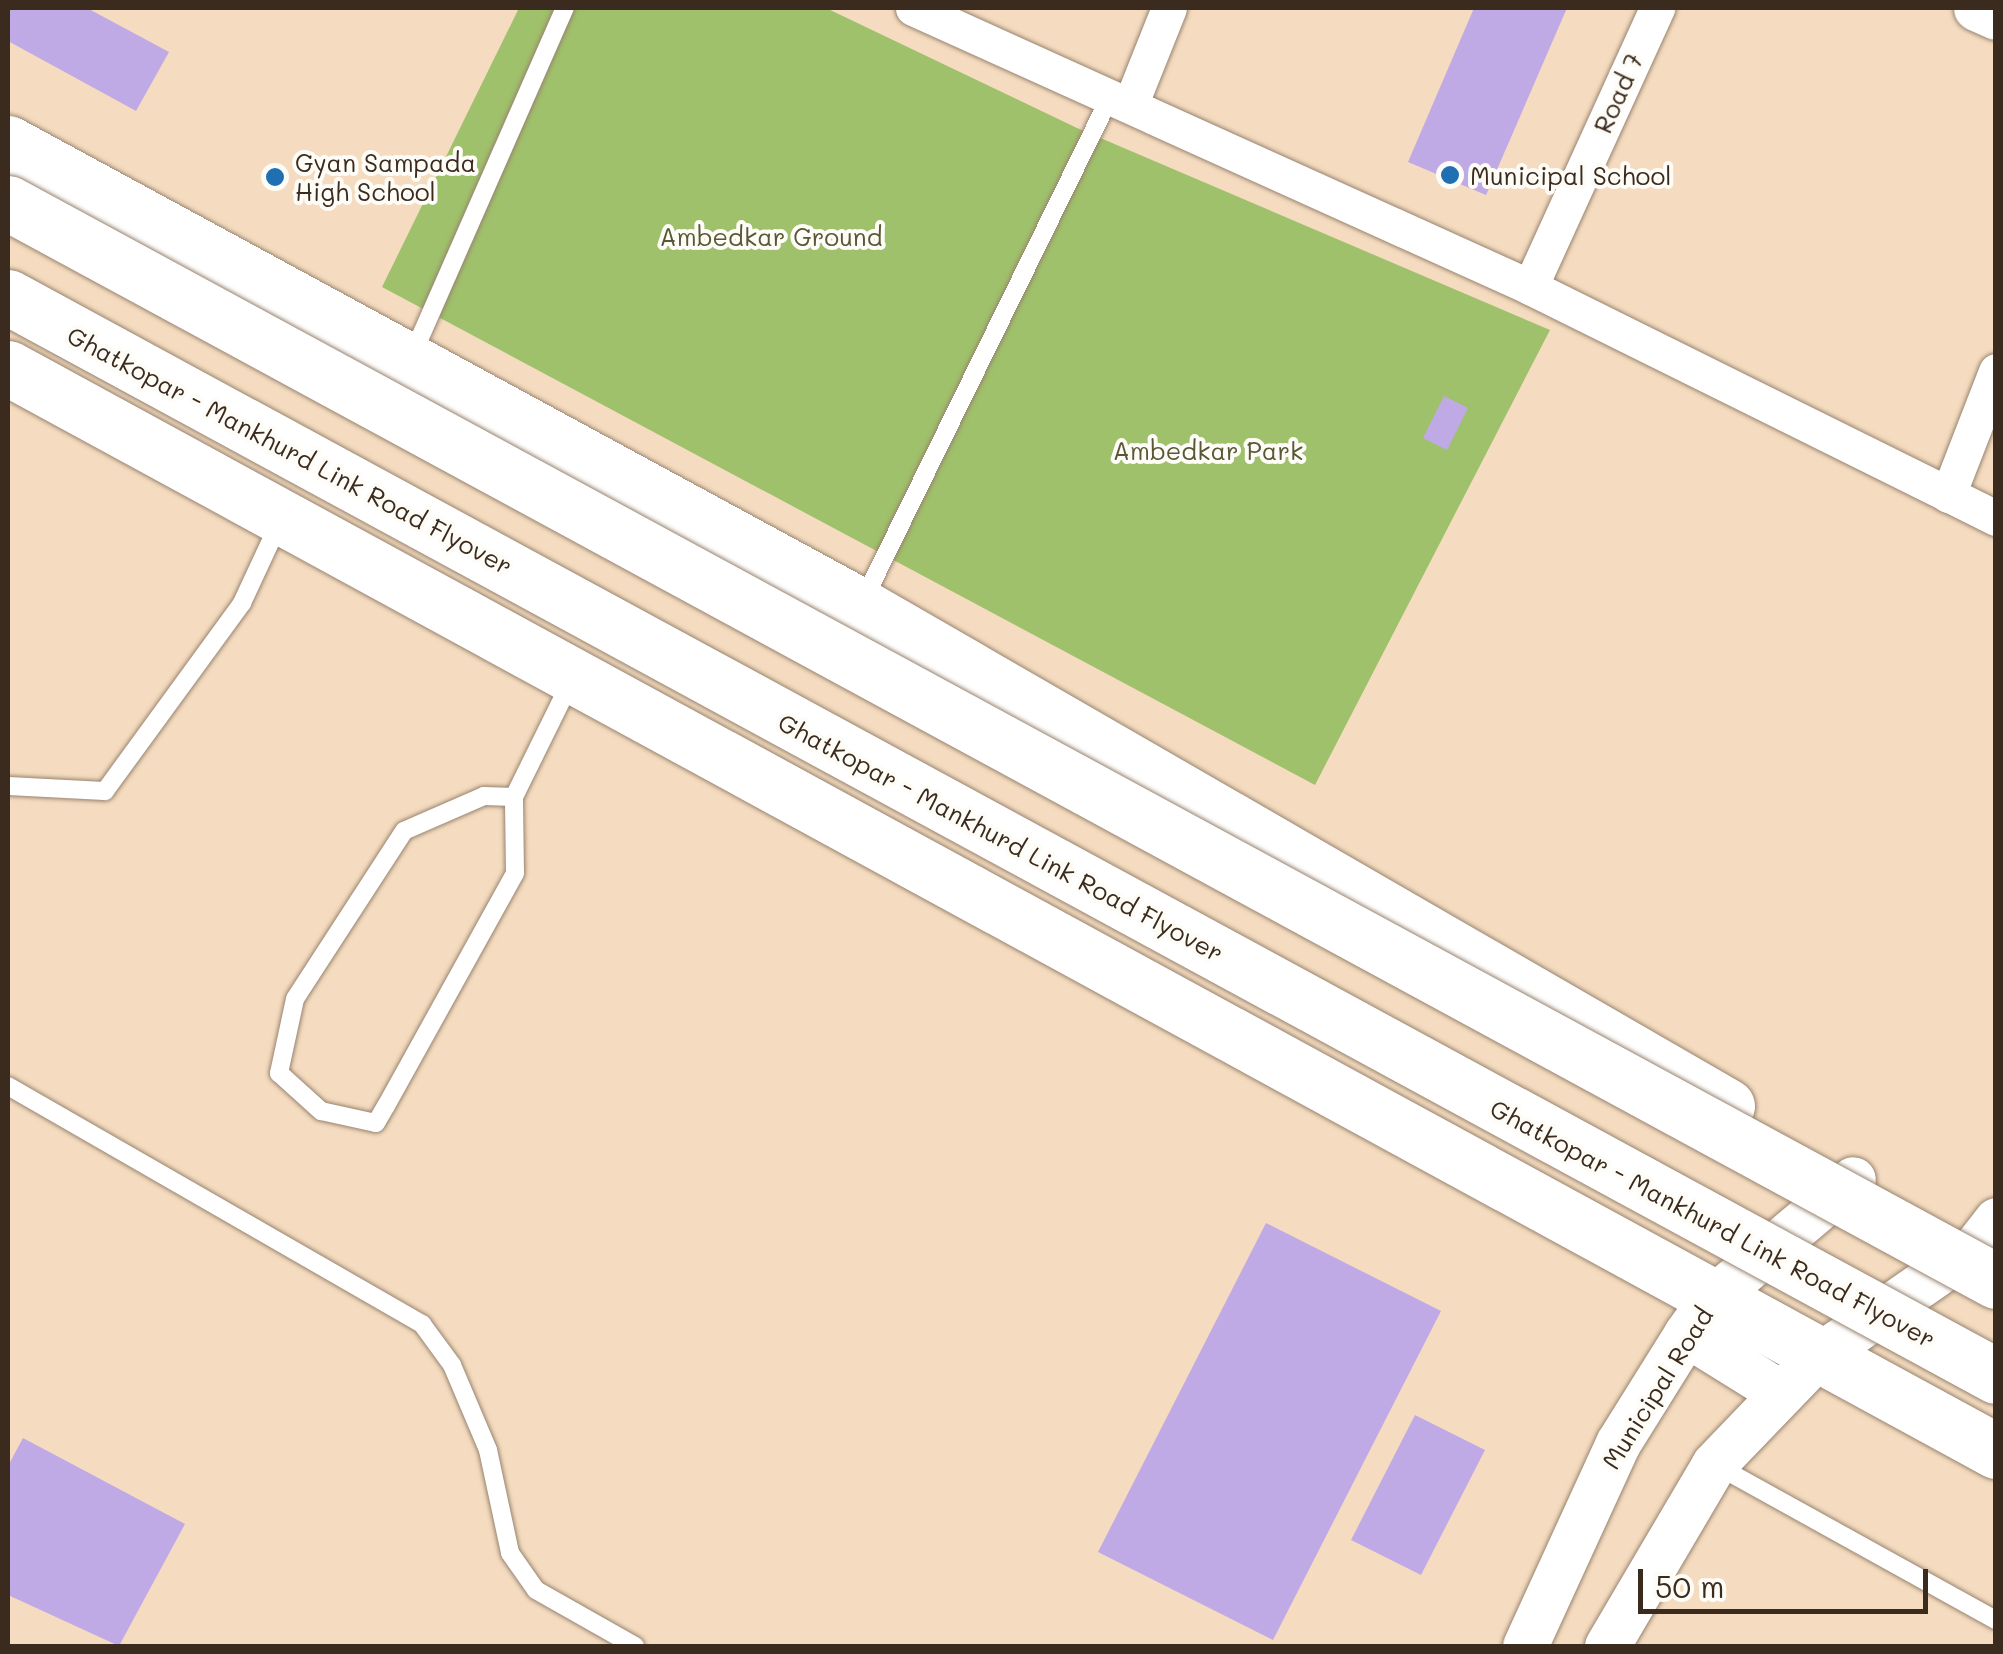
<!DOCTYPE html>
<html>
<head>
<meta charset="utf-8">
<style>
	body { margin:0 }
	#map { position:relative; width:2003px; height:1654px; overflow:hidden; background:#f5dcc0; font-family:Mali,sans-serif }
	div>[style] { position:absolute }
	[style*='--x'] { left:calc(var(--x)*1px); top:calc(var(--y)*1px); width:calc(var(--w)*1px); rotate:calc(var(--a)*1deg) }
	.green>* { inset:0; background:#9fc16b }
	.building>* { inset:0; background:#bfaae5 }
	.roads { filter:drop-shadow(0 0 2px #98836f) drop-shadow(0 0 2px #98836f) }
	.service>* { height:18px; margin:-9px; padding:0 9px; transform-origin:9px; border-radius:9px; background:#fff }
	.minor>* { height:35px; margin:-17.5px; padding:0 17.5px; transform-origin:17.5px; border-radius:17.5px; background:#fff }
	.tertiary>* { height:45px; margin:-22.5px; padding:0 22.5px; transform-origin:22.5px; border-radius:22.5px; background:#fff }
	.trunk>* { height:55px; margin:-27.5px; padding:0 27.5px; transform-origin:27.5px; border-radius:27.5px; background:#fff }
	.bridges { filter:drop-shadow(0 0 2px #98836f) drop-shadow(0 0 2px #98836f) }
	.trunk-bridge>* { height:55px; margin:-27.5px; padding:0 27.5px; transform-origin:27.5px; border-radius:27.5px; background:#fff }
	.dots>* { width:28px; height:28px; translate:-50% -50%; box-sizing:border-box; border:5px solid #fdfcf7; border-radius:50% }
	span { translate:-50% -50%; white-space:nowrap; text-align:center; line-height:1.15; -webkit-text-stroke:8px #fdfcf7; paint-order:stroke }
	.street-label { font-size:25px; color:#3b2a1e }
	.poi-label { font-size:25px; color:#3b2a1e }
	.left { translate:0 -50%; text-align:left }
	.park-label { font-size:25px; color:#595735 }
	.frame { position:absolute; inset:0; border:10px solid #3b2a1e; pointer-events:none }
	.scale { position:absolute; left:1638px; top:1569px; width:290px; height:45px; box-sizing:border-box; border:5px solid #3b2a1e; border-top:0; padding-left:12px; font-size:30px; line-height:35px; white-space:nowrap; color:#3b2a1e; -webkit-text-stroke:8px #fdfcf7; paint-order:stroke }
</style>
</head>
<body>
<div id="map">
	<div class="green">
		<i style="clip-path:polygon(519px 8px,826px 8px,1077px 128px,1550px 330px,1315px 785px,382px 287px)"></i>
	</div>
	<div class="building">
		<i style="clip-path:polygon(8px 8px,87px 8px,169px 52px,136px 111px,8px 41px)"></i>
		<i style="clip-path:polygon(1474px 8px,1567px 8px,1486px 195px,1408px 162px)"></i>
		<i style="clip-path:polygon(1444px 396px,1468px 408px,1447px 450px,1423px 438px)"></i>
		<i style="clip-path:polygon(1266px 1223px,1441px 1311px,1273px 1640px,1098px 1552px)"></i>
		<i style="clip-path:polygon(1415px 1415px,1485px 1450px,1421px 1575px,1351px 1540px)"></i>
		<i style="clip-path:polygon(23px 1438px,185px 1524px,119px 1646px,8px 1595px,8px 1466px)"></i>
	</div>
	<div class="roads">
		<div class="service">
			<i style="--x:412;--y:356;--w:380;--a:-66.3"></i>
			<i style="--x:863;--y:601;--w:564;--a:-63.89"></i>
			<i style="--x:8;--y:786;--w:97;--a:3"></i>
			<i style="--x:105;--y:791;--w:233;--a:-53.9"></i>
			<i style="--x:242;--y:603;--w:90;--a:-65.1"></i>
			<i style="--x:514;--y:797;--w:30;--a:-178"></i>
			<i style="--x:484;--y:796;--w:87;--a:156.4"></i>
			<i style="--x:404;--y:831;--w:200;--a:123"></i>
			<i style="--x:295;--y:999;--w:76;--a:102.2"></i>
			<i style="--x:279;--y:1073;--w:57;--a:42.1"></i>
			<i style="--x:321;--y:1111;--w:56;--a:12.3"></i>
			<i style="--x:376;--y:1123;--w:20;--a:-60"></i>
			<i style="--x:386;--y:1106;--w:266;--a:-61"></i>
			<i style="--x:515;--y:873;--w:76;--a:-90.8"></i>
			<i style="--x:514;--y:797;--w:129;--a:-63.8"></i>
			<i style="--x:8;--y:1086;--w:478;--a:29.9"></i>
			<i style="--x:422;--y:1324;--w:51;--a:53.8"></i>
			<i style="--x:452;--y:1365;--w:92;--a:67"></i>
			<i style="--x:488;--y:1450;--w:105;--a:77.9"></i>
			<i style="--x:510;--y:1553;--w:45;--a:54.9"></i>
			<i style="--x:536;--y:1590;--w:114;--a:29.5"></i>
			<i style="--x:1714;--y:1464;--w:322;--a:29"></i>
		</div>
		<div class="minor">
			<i style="--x:913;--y:8;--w:677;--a:24.33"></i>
			<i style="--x:1530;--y:287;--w:520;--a:26.37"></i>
			<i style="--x:1131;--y:103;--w:102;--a:-68.2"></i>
			<i style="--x:1530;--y:287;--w:307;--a:-65.5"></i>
			<i style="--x:1948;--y:495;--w:133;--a:-68.8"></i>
		</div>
		<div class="tertiary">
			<i style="--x:1976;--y:8;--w:22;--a:24"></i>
			<i style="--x:1686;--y:1334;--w:112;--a:31.8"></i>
			<i style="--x:1525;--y:1646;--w:223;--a:-65.4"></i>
			<i style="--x:1618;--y:1443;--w:128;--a:-58"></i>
			<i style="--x:1686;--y:1334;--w:42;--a:-54.8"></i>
			<i style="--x:1710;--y:1300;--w:187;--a:-40.2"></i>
			<i style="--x:1607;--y:1646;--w:211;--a:-59.5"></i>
			<i style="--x:1714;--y:1464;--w:150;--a:-46.1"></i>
			<i style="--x:1818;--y:1356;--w:193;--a:-34.8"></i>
			<i style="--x:1976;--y:1246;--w:33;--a:-52"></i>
		</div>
		<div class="trunk">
			<i style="--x:8;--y:143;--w:971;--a:28.49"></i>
			<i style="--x:861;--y:606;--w:1000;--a:30"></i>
			<i style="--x:8;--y:368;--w:2264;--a:28.58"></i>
		</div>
	</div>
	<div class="bridges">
		<div class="trunk-bridge">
			<i style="--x:8;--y:203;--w:2261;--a:28.47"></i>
			<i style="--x:8;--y:297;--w:2262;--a:28.49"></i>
		</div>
	</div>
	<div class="dots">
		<i style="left:1450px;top:175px;background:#1f6fb2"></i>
		<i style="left:275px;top:177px;background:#1f6fb2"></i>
	</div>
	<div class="street-label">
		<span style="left:1618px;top:93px;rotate:-66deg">Road 7</span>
		<span style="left:290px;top:450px;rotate:28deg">Ghatkopar - Mankhurd Link Road Flyover</span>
		<span style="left:1001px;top:837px;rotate:28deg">Ghatkopar - Mankhurd Link Road Flyover</span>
		<span style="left:1713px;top:1223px;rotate:28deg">Ghatkopar - Mankhurd Link Road Flyover</span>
		<span style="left:1657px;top:1388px;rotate:-58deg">Municipal Road</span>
	</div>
	<div class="poi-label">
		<span class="left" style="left:295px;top:177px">Gyan Sampada<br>High School</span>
		<span class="left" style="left:1470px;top:175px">Municipal School</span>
	</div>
	<div class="park-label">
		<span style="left:771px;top:236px">Ambedkar Ground</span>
		<span style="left:1208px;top:450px">Ambedkar Park</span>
	</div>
	<div class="frame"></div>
	<div class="scale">50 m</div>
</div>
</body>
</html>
